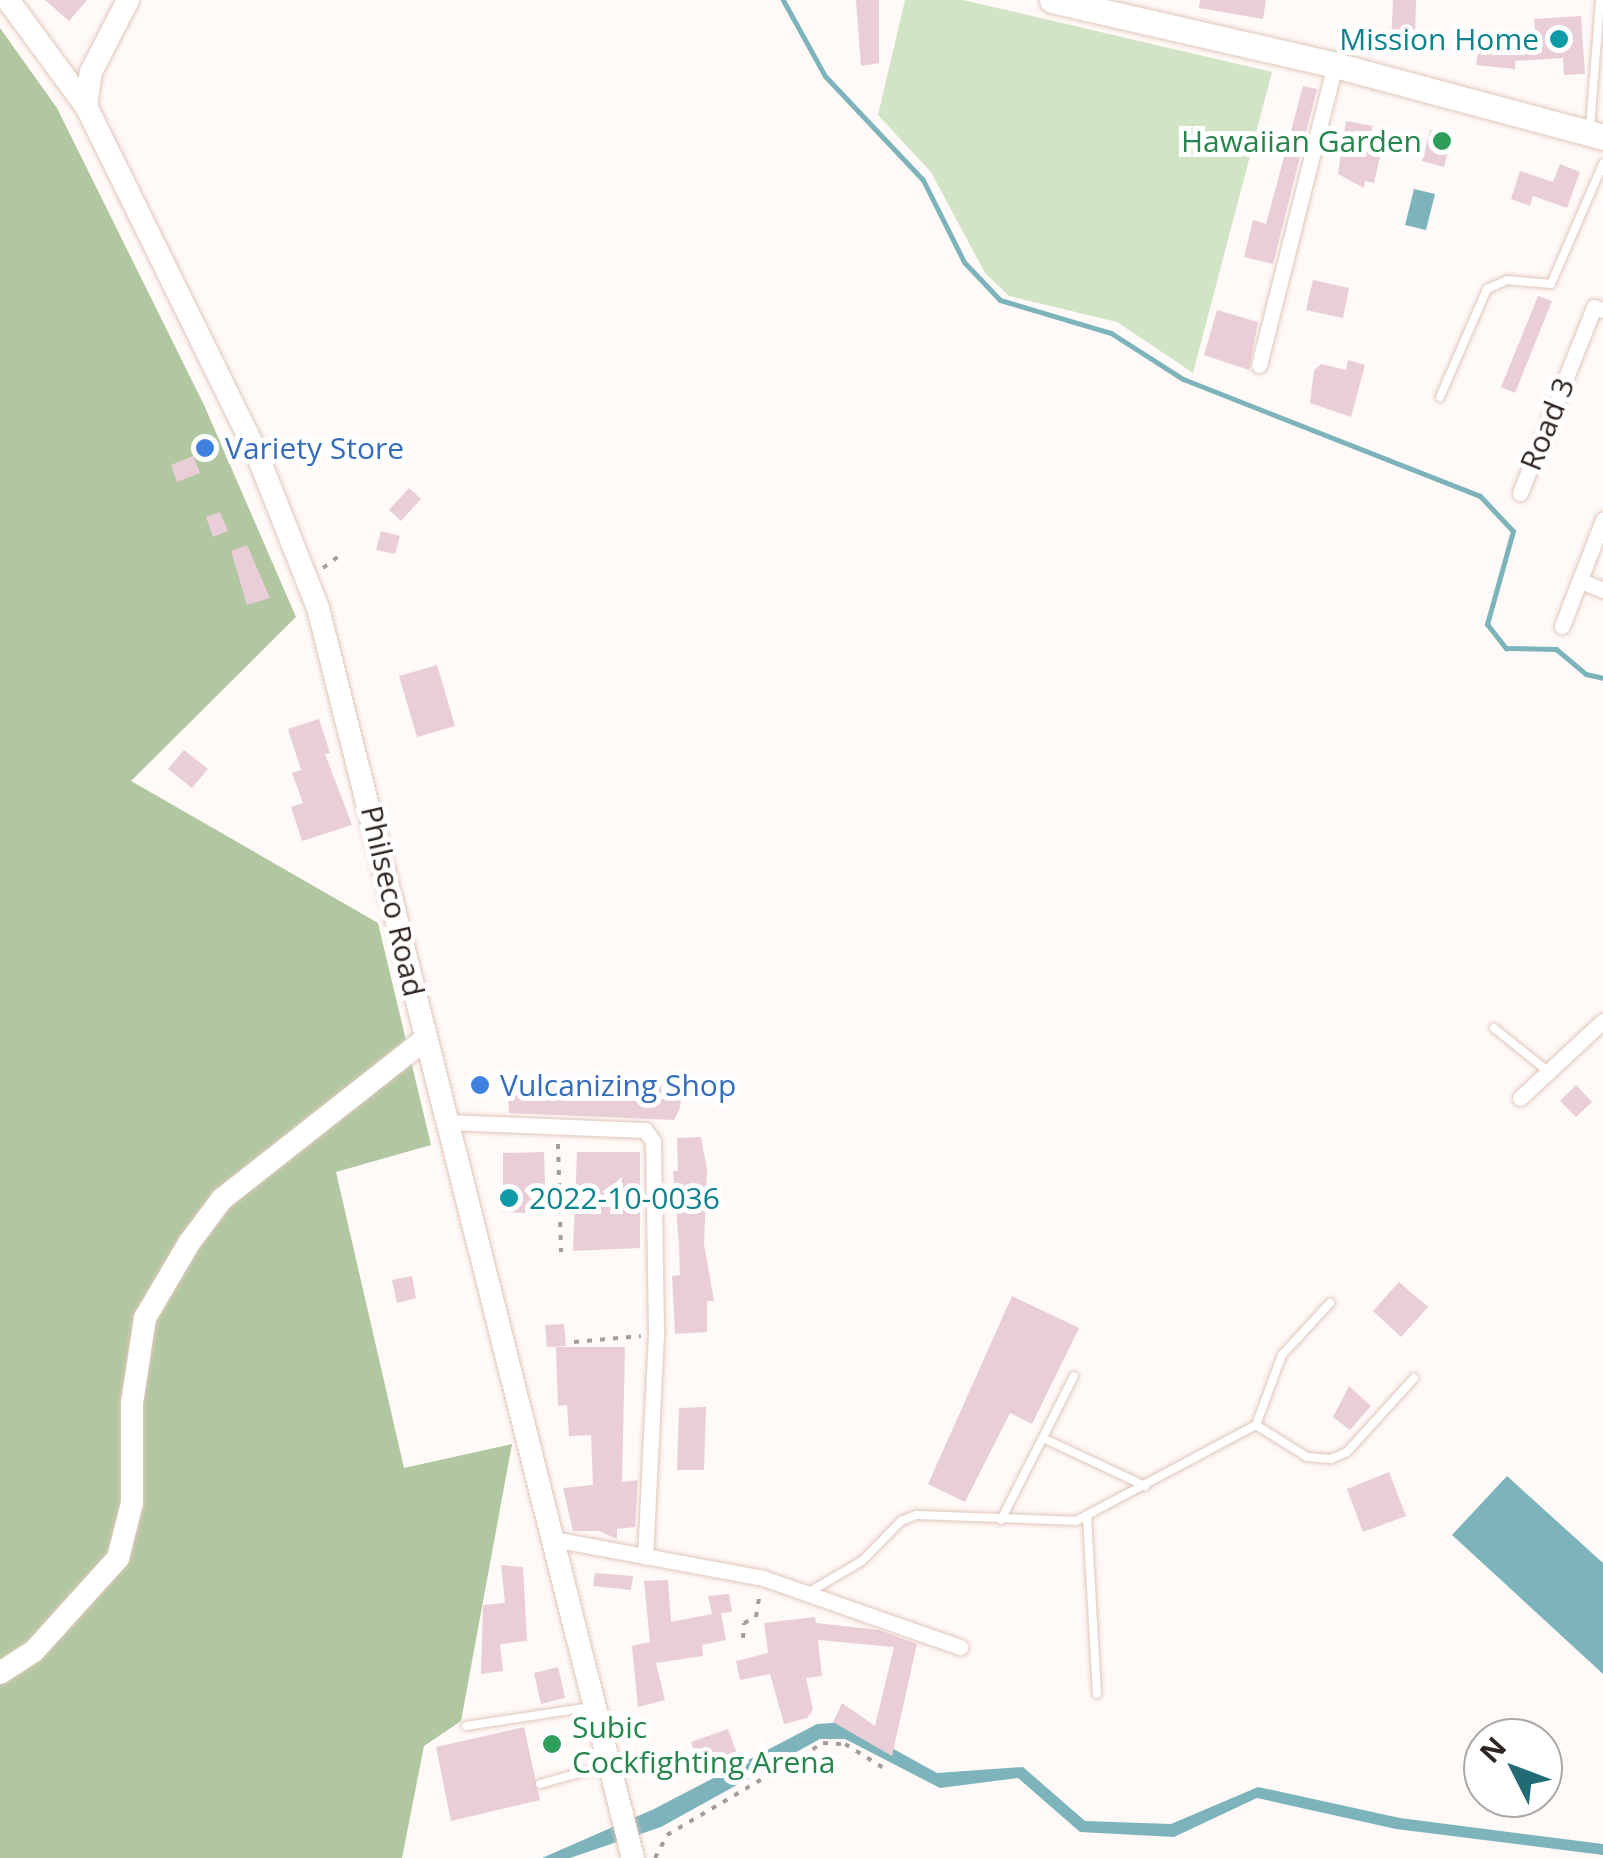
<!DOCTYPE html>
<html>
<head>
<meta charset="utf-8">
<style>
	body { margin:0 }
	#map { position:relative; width:1603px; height:1858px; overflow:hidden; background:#fff9f7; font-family:"Open Sans",sans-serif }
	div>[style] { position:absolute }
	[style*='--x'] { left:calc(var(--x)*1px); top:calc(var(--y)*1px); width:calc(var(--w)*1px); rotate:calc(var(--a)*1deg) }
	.green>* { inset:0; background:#d2e4c6 }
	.forest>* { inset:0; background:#b0c7a1 }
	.water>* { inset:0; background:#7db4bc }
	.stream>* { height:5px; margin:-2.5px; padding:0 2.5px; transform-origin:2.5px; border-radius:2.5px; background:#7db4bc }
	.building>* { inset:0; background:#eaced7 }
	.path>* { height:4px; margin-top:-2px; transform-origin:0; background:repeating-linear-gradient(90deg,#a49d99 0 5px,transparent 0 13px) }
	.roads { filter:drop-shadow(0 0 2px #e0c7bb) drop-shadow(0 0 2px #e0c7bb) }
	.lane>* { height:8px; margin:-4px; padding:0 4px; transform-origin:4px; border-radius:4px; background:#fff }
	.street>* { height:15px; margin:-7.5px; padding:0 7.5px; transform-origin:7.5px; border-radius:7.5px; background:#fff }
	.secondary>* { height:22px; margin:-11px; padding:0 11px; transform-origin:11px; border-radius:11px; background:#fff }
	.primary>* { height:25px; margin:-12.5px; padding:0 12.5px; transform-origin:12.5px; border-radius:12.5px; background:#fff }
	.dots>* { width:28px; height:28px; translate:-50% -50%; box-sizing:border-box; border:5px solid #fff; border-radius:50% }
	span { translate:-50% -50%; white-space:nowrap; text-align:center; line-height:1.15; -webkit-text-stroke:10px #fff; paint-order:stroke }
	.culture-label { font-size:30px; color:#0d838f }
	.right { translate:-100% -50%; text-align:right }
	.left { translate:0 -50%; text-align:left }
	.leisure-label { font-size:30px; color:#27864d }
	.street-label { font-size:30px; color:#2f2621 }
	.shop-label { font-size:30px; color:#366cbe }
	.north { position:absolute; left:1463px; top:1718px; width:100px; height:100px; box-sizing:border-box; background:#fff; border:2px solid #aca8a6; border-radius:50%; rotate:312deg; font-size:28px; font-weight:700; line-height:40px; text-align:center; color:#2f2621 }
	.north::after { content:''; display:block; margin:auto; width:35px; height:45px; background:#216c74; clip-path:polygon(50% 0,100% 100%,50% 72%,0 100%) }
</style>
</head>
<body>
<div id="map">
	<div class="green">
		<i style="clip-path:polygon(905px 0,963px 0,1272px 72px,1193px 373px,1117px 322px,1009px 296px,985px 273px,931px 172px,878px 115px)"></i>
	</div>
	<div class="forest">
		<i style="clip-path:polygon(0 28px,57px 108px,204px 405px,296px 617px,131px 781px,378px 923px,431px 1145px,336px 1172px,404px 1468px,512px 1444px,461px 1721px,424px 1746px,402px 1858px,0 1858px)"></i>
	</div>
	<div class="water">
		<i style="clip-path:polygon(1414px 189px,1435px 194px,1426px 230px,1405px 225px)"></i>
		<i style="clip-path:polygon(1507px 1476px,1603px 1563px,1603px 1674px,1452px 1535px)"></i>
		<i style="clip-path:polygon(845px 1722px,937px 1773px,1023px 1767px,1085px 1821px,1171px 1824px,1258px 1787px,1400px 1818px,1603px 1844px,1603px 1855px,1396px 1829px,1257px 1798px,1174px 1837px,1080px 1832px,1018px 1778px,940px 1788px,845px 1739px,820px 1739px,661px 1827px,570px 1858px,542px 1858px,654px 1809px,817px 1724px)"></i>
	</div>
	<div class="stream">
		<i style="--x:783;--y:0;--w:87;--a:61.1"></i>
		<i style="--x:825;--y:76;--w:143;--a:46.7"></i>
		<i style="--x:923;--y:180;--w:92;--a:63.4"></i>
		<i style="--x:964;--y:262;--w:52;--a:46.5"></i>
		<i style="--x:1000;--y:300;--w:116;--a:16.6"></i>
		<i style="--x:1111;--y:333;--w:85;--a:32.6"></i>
		<i style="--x:1183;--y:379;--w:319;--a:21.5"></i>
		<i style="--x:1480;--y:496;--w:48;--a:46.7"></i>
		<i style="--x:1513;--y:531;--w:97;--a:105.6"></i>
		<i style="--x:1487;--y:624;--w:31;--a:52"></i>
		<i style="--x:1506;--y:648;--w:50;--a:1.1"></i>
		<i style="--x:1556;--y:649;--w:39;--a:40"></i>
		<i style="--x:1586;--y:674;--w:17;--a:13"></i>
	</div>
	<div class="building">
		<i style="clip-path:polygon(45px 0,87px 0,69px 21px)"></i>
		<i style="clip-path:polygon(856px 0,879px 0,879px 63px,861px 66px)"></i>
		<i style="clip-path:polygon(1200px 0,1266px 0,1263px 19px,1199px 8px)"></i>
		<i style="clip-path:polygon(1393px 0,1416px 0,1415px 45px,1391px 45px)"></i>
		<i style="clip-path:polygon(1581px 16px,1585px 74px,1564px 75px,1563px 58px,1515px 61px,1515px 69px,1476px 65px,1480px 34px,1536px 40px,1534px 19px)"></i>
		<i style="clip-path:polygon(1303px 86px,1317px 89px,1273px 264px,1244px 257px,1253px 220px,1266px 224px)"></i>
		<i style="clip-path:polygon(1346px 121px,1373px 126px,1370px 137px,1384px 140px,1374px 183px,1365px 181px,1364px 188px,1338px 174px)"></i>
		<i style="clip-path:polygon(1430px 130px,1452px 136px,1444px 167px,1422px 161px)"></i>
		<i style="clip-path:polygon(1560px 164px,1580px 172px,1567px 208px,1533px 196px,1530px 206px,1511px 199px,1520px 171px,1553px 182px)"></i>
		<i style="clip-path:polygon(1313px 280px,1349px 288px,1343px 318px,1306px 310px)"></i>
		<i style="clip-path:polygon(1538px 296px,1552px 301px,1515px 393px,1501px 387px)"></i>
		<i style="clip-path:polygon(1217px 310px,1258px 322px,1249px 370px,1204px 355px)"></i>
		<i style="clip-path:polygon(1348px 360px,1365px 365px,1351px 417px,1310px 403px,1314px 370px,1321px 364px,1346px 370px)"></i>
		<i style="clip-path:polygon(193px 456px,200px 473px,177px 482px,171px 465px)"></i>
		<i style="clip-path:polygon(409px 488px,421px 499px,401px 521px,389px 510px)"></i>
		<i style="clip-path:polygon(220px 512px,228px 531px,213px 537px,206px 517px)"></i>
		<i style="clip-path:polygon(381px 531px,400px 536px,395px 554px,376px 550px)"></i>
		<i style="clip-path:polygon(247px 545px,270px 598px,247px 605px,231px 551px)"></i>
		<i style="clip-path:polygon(437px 665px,455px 726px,417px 737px,399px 676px)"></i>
		<i style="clip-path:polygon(319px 719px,330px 753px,325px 754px,352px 825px,302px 841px,291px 807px,303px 803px,292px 773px,301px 770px,288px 729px)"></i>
		<i style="clip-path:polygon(184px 750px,208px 769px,192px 788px,168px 769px)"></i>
		<i style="clip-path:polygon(565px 1078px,565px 1087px,608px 1086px,608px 1078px,683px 1082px,680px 1108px,674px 1120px,509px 1113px,508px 1094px,540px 1092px,540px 1079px)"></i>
		<i style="clip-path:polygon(1576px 1085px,1592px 1102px,1576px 1117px,1560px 1101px)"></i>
		<i style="clip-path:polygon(701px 1137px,707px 1170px,704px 1244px,714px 1301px,707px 1301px,707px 1332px,675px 1334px,672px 1276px,680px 1275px,679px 1246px,673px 1171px,678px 1171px,677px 1138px)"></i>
		<i style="clip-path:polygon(544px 1152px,546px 1214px,503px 1212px,503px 1153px)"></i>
		<i style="clip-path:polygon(577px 1152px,640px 1152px,640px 1248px,573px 1251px)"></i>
		<i style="clip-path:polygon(412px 1276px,416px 1298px,397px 1303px,392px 1280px)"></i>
		<i style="clip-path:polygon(1399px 1282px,1428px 1307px,1401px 1337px,1373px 1311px)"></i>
		<i style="clip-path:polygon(1012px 1296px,1079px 1328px,1032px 1424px,1010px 1413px,965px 1502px,928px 1484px)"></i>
		<i style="clip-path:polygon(564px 1324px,566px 1346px,547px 1347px,545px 1325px)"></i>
		<i style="clip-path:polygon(556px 1347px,625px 1347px,622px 1482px,638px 1480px,635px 1527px,617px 1529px,617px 1539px,599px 1531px,573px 1531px,563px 1488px,593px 1485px,591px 1435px,569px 1436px,567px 1405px,558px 1406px)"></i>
		<i style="clip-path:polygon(1349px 1386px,1371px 1406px,1350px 1430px,1333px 1417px)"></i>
		<i style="clip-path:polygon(706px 1407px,704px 1470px,677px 1470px,679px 1408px)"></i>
		<i style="clip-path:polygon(1389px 1472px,1406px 1516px,1363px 1532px,1347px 1489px)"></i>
		<i style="clip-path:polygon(501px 1565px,523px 1567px,527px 1641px,500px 1644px,503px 1671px,481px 1674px,483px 1605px,505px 1603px)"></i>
		<i style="clip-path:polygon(595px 1573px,633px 1576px,631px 1590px,593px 1586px)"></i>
		<i style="clip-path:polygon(668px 1580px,671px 1622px,712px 1614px,708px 1596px,729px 1594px,732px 1612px,721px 1613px,726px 1640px,702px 1645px,703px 1656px,656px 1663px,665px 1700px,638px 1707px,632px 1646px,650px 1642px,644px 1581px)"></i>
		<i style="clip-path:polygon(815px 1617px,816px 1623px,879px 1630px,917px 1644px,892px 1756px,833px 1722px,842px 1703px,875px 1726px,894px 1647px,818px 1640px,822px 1676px,806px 1678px,813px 1710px,807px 1718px,784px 1724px,770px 1674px,740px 1680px,736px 1661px,768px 1653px,764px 1623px)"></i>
		<i style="clip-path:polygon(558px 1667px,565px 1698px,541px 1704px,534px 1673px)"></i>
		<i style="clip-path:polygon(524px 1727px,540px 1800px,451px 1821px,436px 1747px)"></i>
		<i style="clip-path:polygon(728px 1729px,738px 1757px,701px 1770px,691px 1742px)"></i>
	</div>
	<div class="path">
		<i style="--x:323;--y:568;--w:26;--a:-37"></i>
		<i style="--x:558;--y:1144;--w:108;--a:88.4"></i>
		<i style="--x:574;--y:1342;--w:67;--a:-5.1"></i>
		<i style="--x:743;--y:1638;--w:15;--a:-86"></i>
		<i style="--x:744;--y:1623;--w:13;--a:-27"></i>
		<i style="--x:756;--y:1617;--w:25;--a:-81"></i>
		<i style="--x:655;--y:1858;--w:26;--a:-62"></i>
		<i style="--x:667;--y:1835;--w:181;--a:-30.5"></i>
		<i style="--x:823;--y:1743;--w:22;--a:3"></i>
		<i style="--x:845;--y:1744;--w:44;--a:31.9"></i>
	</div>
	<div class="roads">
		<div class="lane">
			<i style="--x:1590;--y:128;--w:128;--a:-85.5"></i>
			<i style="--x:1440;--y:397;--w:118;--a:-66.5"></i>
			<i style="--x:1487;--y:289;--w:22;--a:-24"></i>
			<i style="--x:1507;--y:280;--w:44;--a:5.2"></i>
			<i style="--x:1551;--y:284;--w:131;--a:-66.6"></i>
			<i style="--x:1494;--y:1028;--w:70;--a:38.7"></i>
			<i style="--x:1256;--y:1425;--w:75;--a:-69.6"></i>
			<i style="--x:1282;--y:1355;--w:71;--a:-47.3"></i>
			<i style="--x:1043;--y:1438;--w:113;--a:25.2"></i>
			<i style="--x:1087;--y:1516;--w:178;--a:86.8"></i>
			<i style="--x:1001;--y:1520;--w:161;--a:-63.1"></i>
			<i style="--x:811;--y:1591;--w:59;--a:-30.5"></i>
			<i style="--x:862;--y:1561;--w:56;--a:-45.7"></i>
			<i style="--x:901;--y:1521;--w:16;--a:-22"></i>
			<i style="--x:916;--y:1515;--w:160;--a:2.1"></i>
			<i style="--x:1076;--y:1521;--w:204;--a:-28.1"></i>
			<i style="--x:1256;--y:1425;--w:60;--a:32.1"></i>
			<i style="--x:1307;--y:1457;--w:24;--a:5"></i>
			<i style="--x:1331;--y:1459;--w:17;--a:-24"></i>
			<i style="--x:1347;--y:1452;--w:100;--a:-47.8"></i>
			<i style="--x:466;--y:1726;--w:125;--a:-8.7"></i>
			<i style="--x:540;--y:1784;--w:71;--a:-15.6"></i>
		</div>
		<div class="street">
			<i style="--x:1259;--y:365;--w:309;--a:-75.8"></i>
			<i style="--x:1520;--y:493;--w:200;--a:-68.3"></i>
			<i style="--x:1594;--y:307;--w:9;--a:18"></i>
			<i style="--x:1581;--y:581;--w:24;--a:22"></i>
			<i style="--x:1562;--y:626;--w:114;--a:-68.9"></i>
			<i style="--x:1520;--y:1098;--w:113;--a:-42.9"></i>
			<i style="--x:447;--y:1122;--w:198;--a:2.3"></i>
			<i style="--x:645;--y:1130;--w:14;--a:54"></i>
			<i style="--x:653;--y:1141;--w:193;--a:89.1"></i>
			<i style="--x:656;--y:1334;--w:223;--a:92.8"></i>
			<i style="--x:553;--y:1539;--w:214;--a:10.5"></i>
			<i style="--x:763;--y:1578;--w:209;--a:19.3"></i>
		</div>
		<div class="secondary">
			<i style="--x:8;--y:0;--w:132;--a:53.7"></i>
			<i style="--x:86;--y:106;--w:382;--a:63.8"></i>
			<i style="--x:255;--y:449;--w:171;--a:68.4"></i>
			<i style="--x:318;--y:608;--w:1289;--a:75.86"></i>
			<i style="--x:86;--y:106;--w:34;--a:-82"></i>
			<i style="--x:91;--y:72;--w:81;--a:-62.8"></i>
			<i style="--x:0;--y:1673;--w:40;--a:-32.9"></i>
			<i style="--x:34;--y:1651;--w:125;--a:-47.9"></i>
			<i style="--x:118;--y:1558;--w:57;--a:-75.7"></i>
			<i style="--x:132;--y:1503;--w:100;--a:-90"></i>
			<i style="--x:132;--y:1403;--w:86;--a:-81.3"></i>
			<i style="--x:145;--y:1318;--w:87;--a:-59.6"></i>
			<i style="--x:189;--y:1243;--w:55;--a:-53.1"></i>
			<i style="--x:222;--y:1199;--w:258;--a:-38.2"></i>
		</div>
		<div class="primary">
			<i style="--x:1052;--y:0;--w:290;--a:12.9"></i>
			<i style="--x:1335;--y:65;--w:278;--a:15"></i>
		</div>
	</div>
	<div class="dots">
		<i style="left:1559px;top:39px;background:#0f9aa8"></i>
		<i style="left:1442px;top:141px;background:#2e9e5b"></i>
		<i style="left:205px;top:448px;background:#3f7fe0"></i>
		<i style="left:480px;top:1085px;background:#3f7fe0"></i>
		<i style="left:509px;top:1198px;background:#0f9aa8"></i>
		<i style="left:552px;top:1744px;background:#2e9e5b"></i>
	</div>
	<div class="culture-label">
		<span class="right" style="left:1539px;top:39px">Mission Home</span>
		<span class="left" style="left:529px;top:1198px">2022-10-0036</span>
	</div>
	<div class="leisure-label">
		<span class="right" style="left:1422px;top:141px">Hawaiian Garden</span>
		<span class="left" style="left:572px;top:1744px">Subic<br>Cockfighting Arena</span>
	</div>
	<div class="street-label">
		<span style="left:1547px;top:424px;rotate:-68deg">Road 3</span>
		<span style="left:393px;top:901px;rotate:77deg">Philseco Road</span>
	</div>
	<div class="shop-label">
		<span class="left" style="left:225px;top:448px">Variety Store</span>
		<span class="left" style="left:500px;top:1085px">Vulcanizing Shop</span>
	</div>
	<div class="north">N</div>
</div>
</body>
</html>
